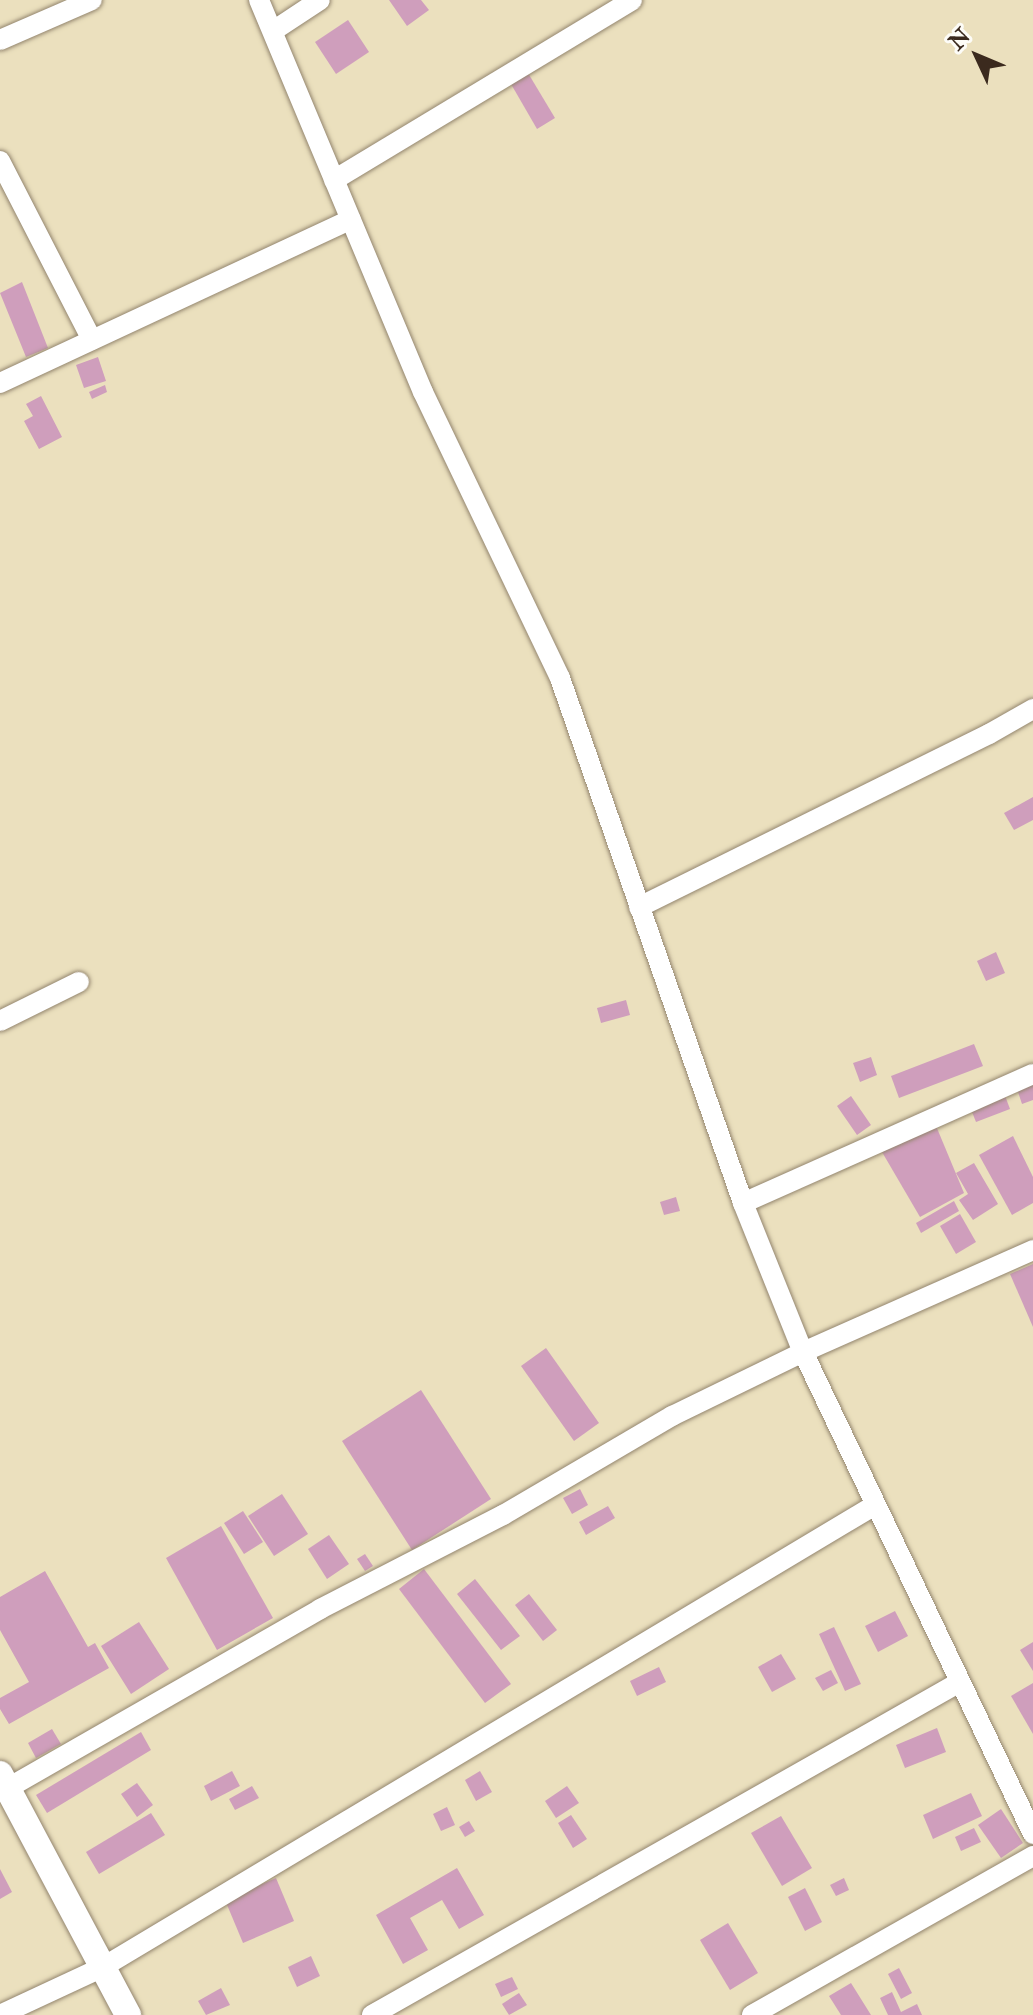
<!DOCTYPE html>
<html>
<head>
<meta charset="utf-8">
<style>
	body { margin:0 }
	#map { position:relative; width:1033px; height:2015px; overflow:hidden; background:#ebe0be; font-family:"IM FELL Double Pica",serif }
	div>[style] { position:absolute }
	[style*='--x'] { left:calc(var(--x)*1px); top:calc(var(--y)*1px); width:calc(var(--w)*1px); rotate:calc(var(--a)*1deg) }
	.building>* { inset:0; background:#cf9ebc }
	.roads { filter:drop-shadow(0 0 2px #93856e) drop-shadow(0 0 2px #93856e) }
	.minor>* { height:20px; margin:-10px; padding:0 10px; transform-origin:10px; border-radius:10px; background:#fff }
	.tertiary>* { height:26px; margin:-13px; padding:0 13px; transform-origin:13px; border-radius:13px; background:#fff }
	span { translate:-50% -50%; white-space:nowrap; text-align:center; line-height:1.15; -webkit-text-stroke:6px #fdfcf7; paint-order:stroke }
	.north { position:absolute; left:937px; top:16px; width:80px; height:80px; -webkit-text-stroke:6px #fdfcf7; paint-order:stroke; rotate:314deg; font-size:22px; font-weight:700; line-height:32px; text-align:center; color:#3b2a1e }
	.north::after { content:''; display:block; margin:auto; width:28px; height:36px; background:#3b2a1e; clip-path:polygon(50% 0,100% 100%,50% 72%,0 100%) }
</style>
</head>
<body>
<div id="map">
	<div class="building">
		<i style="clip-path:polygon(389px 0,421px 0,429px 10px,407px 26px)"></i>
		<i style="clip-path:polygon(348px 20px,369px 52px,336px 74px,315px 42px)"></i>
		<i style="clip-path:polygon(528px 73px,555px 118px,537px 129px,511px 84px)"></i>
		<i style="clip-path:polygon(22px 282px,48px 348px,26px 357px,0 293px)"></i>
		<i style="clip-path:polygon(98px 357px,106px 381px,84px 388px,76px 365px)"></i>
		<i style="clip-path:polygon(105px 385px,107px 392px,92px 399px,89px 392px)"></i>
		<i style="clip-path:polygon(41px 396px,62px 437px,39px 449px,24px 421px,33px 416px,26px 404px)"></i>
		<i style="clip-path:polygon(1033px 797px,1033px 820px,1014px 830px,1004px 813px)"></i>
		<i style="clip-path:polygon(996px 952px,1005px 973px,986px 981px,977px 961px)"></i>
		<i style="clip-path:polygon(626px 1000px,630px 1015px,601px 1023px,597px 1008px)"></i>
		<i style="clip-path:polygon(974px 1044px,983px 1066px,899px 1098px,891px 1076px)"></i>
		<i style="clip-path:polygon(871px 1057px,877px 1075px,860px 1082px,853px 1063px)"></i>
		<i style="clip-path:polygon(1033px 1079px,1033px 1100px,1022px 1104px,1016px 1086px)"></i>
		<i style="clip-path:polygon(1004px 1093px,1010px 1109px,976px 1122px,970px 1107px)"></i>
		<i style="clip-path:polygon(851px 1096px,871px 1125px,857px 1135px,837px 1106px)"></i>
		<i style="clip-path:polygon(934px 1121px,964px 1193px,920px 1217px,882px 1152px)"></i>
		<i style="clip-path:polygon(1013px 1136px,1033px 1177px,1033px 1203px,1012px 1215px,979px 1155px)"></i>
		<i style="clip-path:polygon(974px 1163px,998px 1204px,973px 1220px,959px 1200px,968px 1194px,956px 1173px)"></i>
		<i style="clip-path:polygon(676px 1197px,680px 1211px,664px 1215px,660px 1202px)"></i>
		<i style="clip-path:polygon(954px 1201px,959px 1211px,921px 1233px,916px 1223px)"></i>
		<i style="clip-path:polygon(960px 1214px,976px 1242px,956px 1254px,940px 1226px)"></i>
		<i style="clip-path:polygon(1033px 1264px,1033px 1327px,1010px 1274px)"></i>
		<i style="clip-path:polygon(546px 1348px,599px 1423px,574px 1441px,521px 1366px)"></i>
		<i style="clip-path:polygon(421px 1390px,491px 1499px,412px 1550px,342px 1441px)"></i>
		<i style="clip-path:polygon(580px 1489px,588px 1505px,572px 1514px,563px 1498px)"></i>
		<i style="clip-path:polygon(282px 1494px,308px 1534px,274px 1556px,248px 1516px)"></i>
		<i style="clip-path:polygon(608px 1506px,615px 1518px,586px 1535px,579px 1522px)"></i>
		<i style="clip-path:polygon(243px 1511px,263px 1542px,244px 1554px,224px 1523px)"></i>
		<i style="clip-path:polygon(221px 1526px,273px 1618px,217px 1650px,166px 1558px)"></i>
		<i style="clip-path:polygon(329px 1535px,349px 1564px,327px 1579px,308px 1549px)"></i>
		<i style="clip-path:polygon(365px 1554px,373px 1566px,365px 1571px,357px 1559px)"></i>
		<i style="clip-path:polygon(424px 1569px,511px 1684px,485px 1703px,399px 1589px)"></i>
		<i style="clip-path:polygon(45px 1571px,88px 1647px,95px 1643px,109px 1668px,9px 1724px,0 1709px,0 1698px,29px 1682px,0 1630px,0 1597px)"></i>
		<i style="clip-path:polygon(475px 1579px,520px 1636px,501px 1650px,457px 1594px)"></i>
		<i style="clip-path:polygon(529px 1594px,557px 1630px,543px 1641px,515px 1605px)"></i>
		<i style="clip-path:polygon(895px 1611px,908px 1636px,878px 1652px,865px 1626px)"></i>
		<i style="clip-path:polygon(139px 1622px,169px 1669px,131px 1694px,101px 1646px)"></i>
		<i style="clip-path:polygon(834px 1627px,861px 1684px,845px 1691px,819px 1634px)"></i>
		<i style="clip-path:polygon(1033px 1642px,1033px 1671px,1020px 1650px)"></i>
		<i style="clip-path:polygon(781px 1654px,796px 1679px,772px 1692px,758px 1667px)"></i>
		<i style="clip-path:polygon(659px 1667px,666px 1682px,637px 1696px,630px 1681px)"></i>
		<i style="clip-path:polygon(831px 1670px,838px 1683px,823px 1691px,815px 1678px)"></i>
		<i style="clip-path:polygon(1033px 1683px,1033px 1734px,1011px 1696px)"></i>
		<i style="clip-path:polygon(937px 1728px,946px 1752px,905px 1768px,896px 1745px)"></i>
		<i style="clip-path:polygon(52px 1729px,61px 1744px,36px 1758px,28px 1743px)"></i>
		<i style="clip-path:polygon(141px 1732px,151px 1750px,47px 1813px,36px 1795px)"></i>
		<i style="clip-path:polygon(232px 1771px,240px 1786px,211px 1801px,204px 1786px)"></i>
		<i style="clip-path:polygon(480px 1771px,492px 1792px,476px 1801px,465px 1780px)"></i>
		<i style="clip-path:polygon(137px 1783px,153px 1805px,137px 1817px,121px 1794px)"></i>
		<i style="clip-path:polygon(252px 1786px,259px 1798px,235px 1810px,229px 1799px)"></i>
		<i style="clip-path:polygon(567px 1786px,579px 1803px,556px 1818px,545px 1801px)"></i>
		<i style="clip-path:polygon(971px 1793px,982px 1816px,933px 1839px,923px 1815px)"></i>
		<i style="clip-path:polygon(447px 1807px,455px 1825px,441px 1831px,433px 1814px)"></i>
		<i style="clip-path:polygon(1001px 1809px,1023px 1843px,1001px 1858px,978px 1825px)"></i>
		<i style="clip-path:polygon(151px 1813px,165px 1835px,99px 1874px,86px 1852px)"></i>
		<i style="clip-path:polygon(571px 1815px,587px 1839px,573px 1848px,558px 1823px)"></i>
		<i style="clip-path:polygon(781px 1816px,812px 1868px,782px 1886px,751px 1833px)"></i>
		<i style="clip-path:polygon(469px 1821px,475px 1831px,465px 1837px,459px 1827px)"></i>
		<i style="clip-path:polygon(974px 1828px,981px 1842px,961px 1851px,955px 1837px)"></i>
		<i style="clip-path:polygon(457px 1868px,484px 1915px,459px 1929px,442px 1900px,410px 1918px,428px 1950px,403px 1964px,376px 1915px)"></i>
		<i style="clip-path:polygon(0 1869px,12px 1892px,0 1899px)"></i>
		<i style="clip-path:polygon(276px 1878px,294px 1921px,243px 1943px,225px 1900px)"></i>
		<i style="clip-path:polygon(844px 1878px,849px 1890px,836px 1896px,830px 1885px)"></i>
		<i style="clip-path:polygon(805px 1888px,822px 1922px,805px 1931px,788px 1897px)"></i>
		<i style="clip-path:polygon(728px 1923px,758px 1973px,730px 1990px,700px 1940px)"></i>
		<i style="clip-path:polygon(311px 1956px,320px 1976px,297px 1987px,288px 1967px)"></i>
		<i style="clip-path:polygon(899px 1968px,912px 1993px,901px 1999px,888px 1974px)"></i>
		<i style="clip-path:polygon(512px 1977px,518px 1989px,501px 1997px,495px 1984px)"></i>
		<i style="clip-path:polygon(851px 1983px,871px 2015px,841px 2015px,829px 1996px)"></i>
		<i style="clip-path:polygon(221px 1988px,230px 2005px,206px 2015px,198px 2001px)"></i>
		<i style="clip-path:polygon(892px 1992px,901px 2012px,917px 2004px,922px 2015px,888px 2015px,880px 1998px)"></i>
		<i style="clip-path:polygon(519px 1993px,527px 2005px,509px 2015px,502px 2004px)"></i>
	</div>
	<div class="roads">
		<div class="minor">
			<i style="--x:259;--y:0;--w:425;--a:67.3"></i>
			<i style="--x:423;--y:392;--w:317;--a:64.4"></i>
			<i style="--x:560;--y:678;--w:556;--a:70.78"></i>
			<i style="--x:743;--y:1203;--w:161;--a:68.1"></i>
			<i style="--x:803;--y:1352;--w:534;--a:64.49"></i>
			<i style="--x:273;--y:31;--w:56;--a:-33.4"></i>
			<i style="--x:0;--y:40;--w:100;--a:-23.5"></i>
			<i style="--x:0;--y:161;--w:201;--a:62.8"></i>
			<i style="--x:334;--y:180;--w:348;--a:-31.1"></i>
			<i style="--x:0;--y:383;--w:387;--a:-25"></i>
			<i style="--x:639;--y:907;--w:390;--a:-26.3"></i>
			<i style="--x:989;--y:734;--w:51;--a:-29.6"></i>
			<i style="--x:0;--y:1021;--w:88;--a:-26.3"></i>
			<i style="--x:743;--y:1203;--w:317;--a:-24"></i>
			<i style="--x:8;--y:1788;--w:360;--a:-29.8"></i>
			<i style="--x:320;--y:1609;--w:206;--a:-27.2"></i>
			<i style="--x:503;--y:1515;--w:196;--a:-30.4"></i>
			<i style="--x:672;--y:1416;--w:146;--a:-26"></i>
			<i style="--x:803;--y:1352;--w:252;--a:-23.9"></i>
			<i style="--x:0;--y:2015;--w:114;--a:-25"></i>
			<i style="--x:103;--y:1967;--w:900;--a:-30.9"></i>
			<i style="--x:372;--y:2015;--w:674;--a:-29.53"></i>
			<i style="--x:752;--y:2015;--w:323;--a:-29.5"></i>
		</div>
		<div class="tertiary">
			<i style="--x:0;--y:1774;--w:273;--a:62"></i>
		</div>
	</div>
	<div class="north">N</div>
</div>
</body>
</html>
